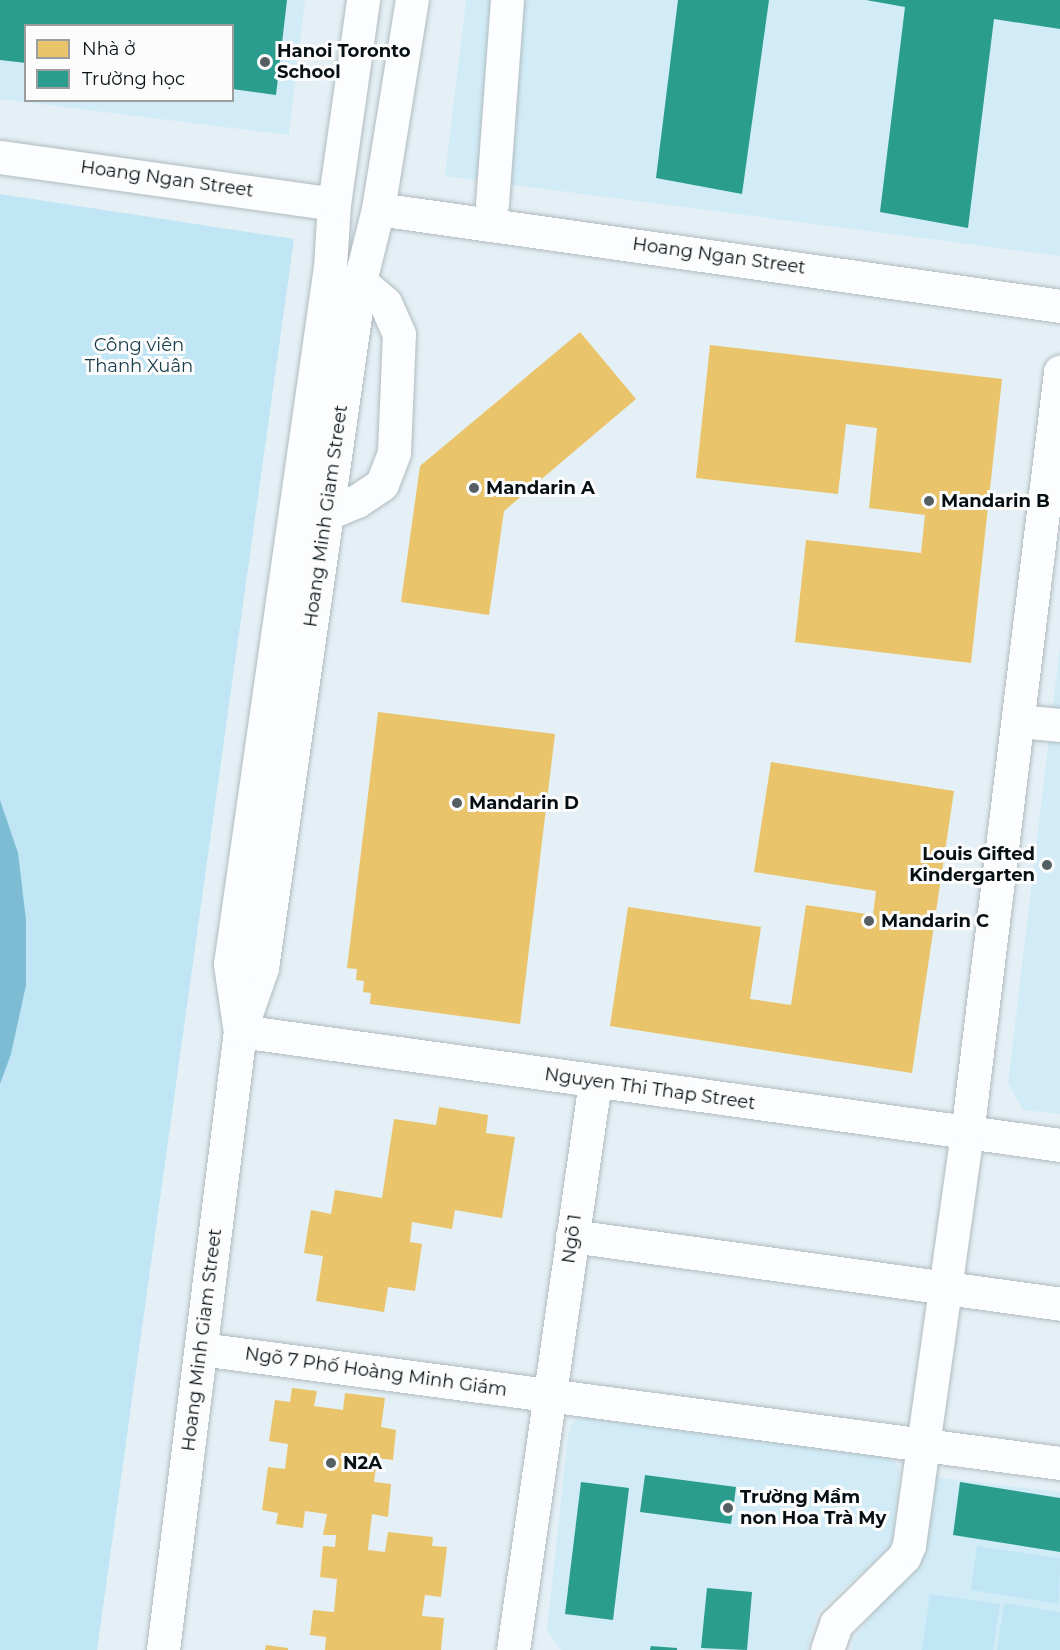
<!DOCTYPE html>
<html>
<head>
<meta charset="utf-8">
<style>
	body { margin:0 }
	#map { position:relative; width:1060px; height:1650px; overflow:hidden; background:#e4f0f5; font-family:Montserrat,sans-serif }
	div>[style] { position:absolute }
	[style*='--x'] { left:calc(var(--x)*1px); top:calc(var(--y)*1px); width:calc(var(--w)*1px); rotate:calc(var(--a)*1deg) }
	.built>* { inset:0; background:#d2ecf7 }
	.green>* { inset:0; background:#c0e5f4 }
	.water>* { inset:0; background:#7ebcd3 }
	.homes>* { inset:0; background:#e9c46a }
	.schools>* { inset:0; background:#2a9d8f }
	.roads { filter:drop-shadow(0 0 2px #b0bbbf) drop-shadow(0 0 2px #b0bbbf) }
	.minor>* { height:33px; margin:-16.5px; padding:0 16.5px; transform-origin:16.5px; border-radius:16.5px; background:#fbfdfe }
	.dots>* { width:16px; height:16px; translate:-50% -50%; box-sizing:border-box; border:3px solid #fcfcfc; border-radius:50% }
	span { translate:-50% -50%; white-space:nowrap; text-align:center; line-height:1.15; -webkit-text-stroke:6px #fcfcfc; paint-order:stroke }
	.poi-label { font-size:18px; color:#061014; font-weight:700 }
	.left { translate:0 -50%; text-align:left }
	.right { translate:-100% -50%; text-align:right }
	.street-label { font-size:18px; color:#061014 }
	.park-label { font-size:18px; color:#173d4a }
	.legend { position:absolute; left:24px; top:24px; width:210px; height:78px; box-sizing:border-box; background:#fcfcfc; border:2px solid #9a9e9f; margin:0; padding:8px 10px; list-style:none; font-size:18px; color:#061014 }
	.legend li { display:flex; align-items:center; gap:12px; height:30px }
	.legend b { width:30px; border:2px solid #9a9e9f }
</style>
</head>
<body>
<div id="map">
	<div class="built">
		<i style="clip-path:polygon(evenodd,0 0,305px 0,289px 135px,0 99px,0 0,26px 26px,232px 26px,232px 100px,26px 100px,26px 26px)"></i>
		<i style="clip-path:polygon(466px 0,1060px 0,1060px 256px,445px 176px)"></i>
		<i style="clip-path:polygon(1060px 646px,1060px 1114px,1023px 1110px,1008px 1083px)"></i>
		<i style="clip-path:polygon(581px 1417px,884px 1456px,895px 1462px,900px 1470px,892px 1546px,818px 1611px,807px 1650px,561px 1650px,547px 1630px,568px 1436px,572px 1424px)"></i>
		<i style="clip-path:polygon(935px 1477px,1060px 1492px,1060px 1650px,852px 1650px,853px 1640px,928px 1540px)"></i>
	</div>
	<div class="green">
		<i style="clip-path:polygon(0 194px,294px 239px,97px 1650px,0 1650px)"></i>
		<i style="clip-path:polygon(977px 1546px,1060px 1558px,1059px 1604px,971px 1590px)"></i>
		<i style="clip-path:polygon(930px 1594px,1000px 1604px,993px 1650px,922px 1650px)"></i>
		<i style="clip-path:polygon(1004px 1603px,1060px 1612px,1060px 1650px,997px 1650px)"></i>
	</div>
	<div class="water">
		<i style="clip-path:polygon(0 800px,18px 853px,26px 920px,26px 985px,11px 1054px,0 1084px)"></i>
	</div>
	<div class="homes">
		<i style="clip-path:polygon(580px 332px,636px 399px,504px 511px,489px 615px,401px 602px,420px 466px)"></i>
		<i style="clip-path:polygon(710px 345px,1002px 379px,971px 663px,795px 642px,806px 540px,921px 553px,925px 515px,869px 508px,877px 428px,846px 424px,838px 494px,696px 478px)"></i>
		<i style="clip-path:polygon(378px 712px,555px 734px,520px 1024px,370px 1004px,371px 993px,363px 992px,364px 981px,356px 980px,357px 969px,347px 968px)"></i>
		<i style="clip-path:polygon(771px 762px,954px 791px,912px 1073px,610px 1026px,628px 907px,761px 927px,750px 999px,791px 1005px,806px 905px,873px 915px,876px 891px,754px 872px)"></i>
		<i style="clip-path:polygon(439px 1107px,488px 1115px,486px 1133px,515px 1137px,502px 1218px,455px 1210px,452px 1229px,412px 1222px,410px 1242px,422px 1244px,415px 1291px,388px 1287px,384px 1312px,316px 1301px,323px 1256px,304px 1253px,311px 1210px,331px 1214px,335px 1190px,382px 1198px,394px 1119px,436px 1125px)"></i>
		<i style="clip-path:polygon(292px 1388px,317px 1391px,314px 1406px,343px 1410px,345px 1393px,385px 1398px,381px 1427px,396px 1430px,393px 1460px,377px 1458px,374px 1482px,391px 1484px,388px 1517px,372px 1514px,368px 1550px,385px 1552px,388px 1532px,433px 1537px,432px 1546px,447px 1547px,441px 1597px,425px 1595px,422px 1616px,444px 1618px,441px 1650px,325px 1650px,326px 1637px,310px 1635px,313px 1610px,334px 1612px,337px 1579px,320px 1577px,323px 1546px,335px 1547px,336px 1535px,323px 1535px,327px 1514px,305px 1511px,303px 1528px,276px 1524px,278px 1513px,262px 1510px,268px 1467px,285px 1469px,288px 1444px,269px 1441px,275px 1400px,290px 1402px)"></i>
		<i style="clip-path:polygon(266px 1645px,288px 1648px,288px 1650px,265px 1650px)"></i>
	</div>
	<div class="schools">
		<i style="clip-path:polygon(0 0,287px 0,276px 95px,232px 89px,232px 26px,26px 26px,26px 63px,0 60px)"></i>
		<i style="clip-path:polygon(678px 0,769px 0,742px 194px,656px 178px)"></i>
		<i style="clip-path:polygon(866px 0,1060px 0,1060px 29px,994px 19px,968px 228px,880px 212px,905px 7px)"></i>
		<i style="clip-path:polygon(645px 1475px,736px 1487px,731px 1524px,640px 1512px)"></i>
		<i style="clip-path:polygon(581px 1482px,629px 1488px,613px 1620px,565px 1614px)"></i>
		<i style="clip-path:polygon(960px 1482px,1060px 1498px,1060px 1552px,953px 1535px)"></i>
		<i style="clip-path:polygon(707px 1588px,752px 1592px,747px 1650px,701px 1648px)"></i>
		<i style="clip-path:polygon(651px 1646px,677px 1648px,677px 1650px,650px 1650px)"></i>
	</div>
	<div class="roads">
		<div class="minor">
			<i style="--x:0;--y:157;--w:337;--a:8"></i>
			<i style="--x:492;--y:204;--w:205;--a:-85.8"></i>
			<i style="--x:378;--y:209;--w:689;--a:8.09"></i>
			<i style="--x:326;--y:514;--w:34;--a:-23"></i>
			<i style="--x:357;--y:501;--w:30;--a:-34"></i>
			<i style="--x:382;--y:484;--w:34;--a:-69"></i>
			<i style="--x:394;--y:452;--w:118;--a:-87.6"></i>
			<i style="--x:399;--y:334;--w:34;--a:-114"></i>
			<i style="--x:385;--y:303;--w:33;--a:-139"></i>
			<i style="--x:1018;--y:721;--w:42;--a:5.4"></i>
			<i style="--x:239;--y:1026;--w:63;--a:-98.3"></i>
			<i style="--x:230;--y:964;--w:704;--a:-81.84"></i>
			<i style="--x:330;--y:267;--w:63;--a:-86.4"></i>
			<i style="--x:334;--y:204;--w:206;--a:-81.9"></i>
			<i style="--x:240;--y:1031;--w:828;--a:7.91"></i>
			<i style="--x:572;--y:1236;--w:493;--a:7.9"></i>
			<i style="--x:201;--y:1349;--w:867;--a:7.56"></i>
			<i style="--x:163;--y:1650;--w:624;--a:-82.91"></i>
			<i style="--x:240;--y:1031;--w:67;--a:-70.8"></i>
			<i style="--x:262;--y:968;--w:694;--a:-81.88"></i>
			<i style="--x:360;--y:281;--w:74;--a:-76"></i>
			<i style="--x:378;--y:209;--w:212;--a:-80.8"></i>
			<i style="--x:513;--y:1650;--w:574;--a:-81.79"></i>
			<i style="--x:827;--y:1650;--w:28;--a:-71"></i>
			<i style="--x:836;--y:1624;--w:95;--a:-44.6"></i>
			<i style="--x:904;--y:1557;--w:13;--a:-67"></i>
			<i style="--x:909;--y:1545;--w:415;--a:-82"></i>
			<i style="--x:967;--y:1134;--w:768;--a:-83.04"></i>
		</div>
	</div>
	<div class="dots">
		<i style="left:265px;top:62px;background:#545e63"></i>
		<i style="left:474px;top:488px;background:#545e63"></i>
		<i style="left:929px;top:501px;background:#545e63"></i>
		<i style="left:457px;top:803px;background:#545e63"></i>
		<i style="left:1047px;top:865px;background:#545e63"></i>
		<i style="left:869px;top:921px;background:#545e63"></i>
		<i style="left:331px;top:1463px;background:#545e63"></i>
		<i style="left:728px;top:1508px;background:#545e63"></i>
	</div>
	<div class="poi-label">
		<span class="left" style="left:277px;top:62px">Hanoi Toronto<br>School</span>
		<span class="left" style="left:486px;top:488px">Mandarin A</span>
		<span class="left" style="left:941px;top:501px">Mandarin B</span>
		<span class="left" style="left:469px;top:803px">Mandarin D</span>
		<span class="right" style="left:1035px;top:865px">Louis Gifted<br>Kindergarten</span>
		<span class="left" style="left:881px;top:921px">Mandarin C</span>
		<span class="left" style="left:343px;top:1463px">N2A</span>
		<span class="left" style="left:740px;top:1508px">Trường Mầm<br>non Hoa Trà My</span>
	</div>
	<div class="street-label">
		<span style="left:167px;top:179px;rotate:8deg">Hoang Ngan Street</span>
		<span style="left:719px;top:256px;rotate:8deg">Hoang Ngan Street</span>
		<span style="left:326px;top:516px;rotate:-82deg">Hoang Minh Giam Street</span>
		<span style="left:650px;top:1089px;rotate:8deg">Nguyen Thi Thap Street</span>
		<span style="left:572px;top:1239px;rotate:-82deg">Ngõ 1</span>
		<span style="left:202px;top:1340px;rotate:-83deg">Hoang Minh Giam Street</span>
		<span style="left:376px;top:1372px;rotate:8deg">Ngõ 7 Phố Hoàng Minh Giám</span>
	</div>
	<div class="park-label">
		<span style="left:139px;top:356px">Công viên<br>Thanh Xuân</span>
	</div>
	<ul class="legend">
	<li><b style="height:16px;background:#e9c46a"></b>Nhà ở</li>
	<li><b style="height:16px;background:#2a9d8f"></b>Trường học</li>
	</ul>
</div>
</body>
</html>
